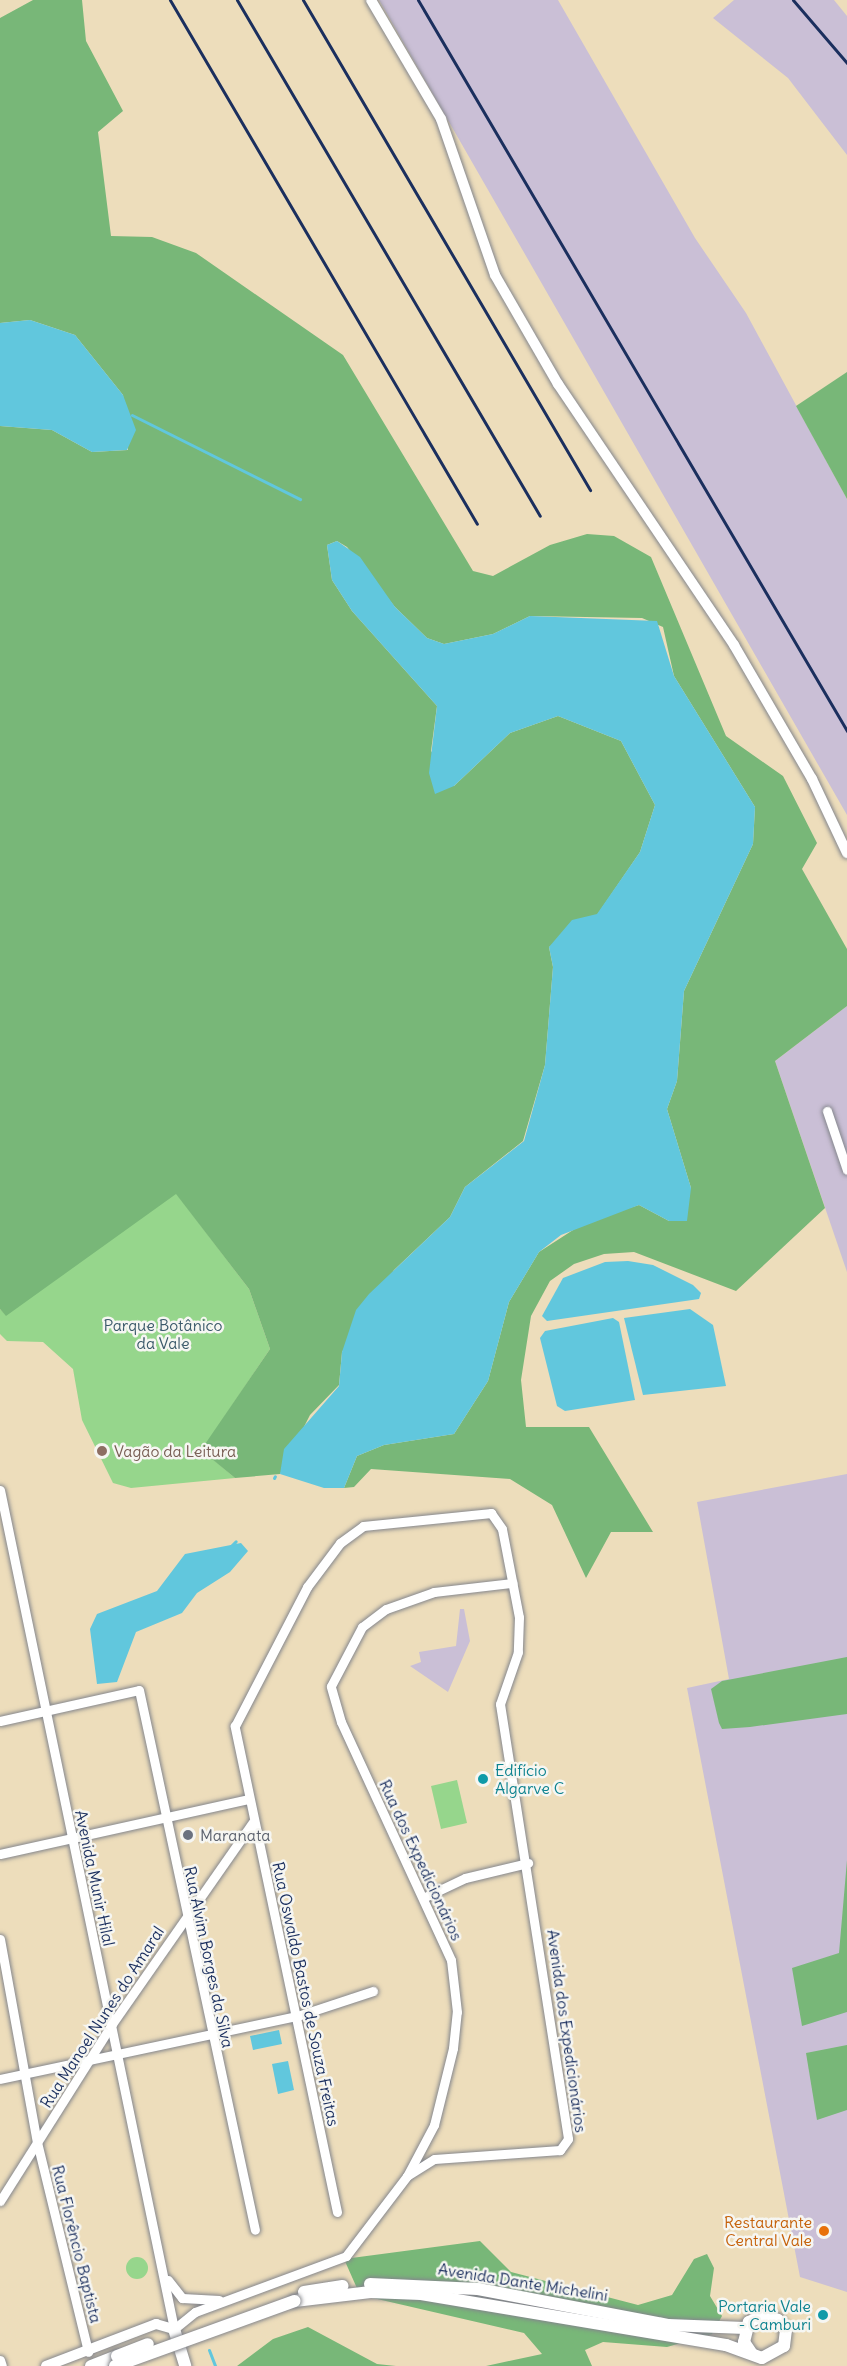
<!DOCTYPE html>
<html>
<head>
<meta charset="utf-8">
<style>
	body { margin:0 }
	#map { position:relative; width:847px; height:2366px; overflow:hidden; background:#edddbb; font-family:Delius,sans-serif }
	div>[style] { position:absolute }
	[style*='--x'] { left:calc(var(--x)*1px); top:calc(var(--y)*1px); width:calc(var(--w)*1px); rotate:calc(var(--a)*1deg) }
	.industrial>* { inset:0; background:#cabfd6 }
	.green>* { inset:0; background:#96d68c }
	.round { border-radius:50% }
	.forest>* { inset:0; background:#78b778 }
	.water>* { inset:0; background:#61c7dd }
	.stream>* { height:3px; margin:-1.5px; padding:0 1.5px; transform-origin:1.5px; border-radius:1.5px; background:#61c7dd }
	.roads { filter:drop-shadow(0 0 2px #84868c) drop-shadow(0 0 2px #84868c) }
	.minor>* { height:9px; margin:-4.5px; padding:0 4.5px; transform-origin:4.5px; border-radius:4.5px; background:#fff }
	.tertiary>* { height:10px; margin:-5px; padding:0 5px; transform-origin:5px; border-radius:5px; background:#fff }
	.secondary>* { height:12px; margin:-6px; padding:0 6px; transform-origin:6px; border-radius:6px; background:#fff }
	.rail>* { height:3px; margin:-1.5px; padding:0 1.5px; transform-origin:1.5px; border-radius:1.5px; background:#1b2f5e }
	.bridges { filter:drop-shadow(0 0 2px #84868c) drop-shadow(0 0 2px #84868c) }
	.secondary-bridge>* { height:12px; margin:-6px; padding:0 6px; transform-origin:6px; border-radius:6px; background:#fff }
	.dots>* { width:16px; height:16px; translate:-50% -50%; box-sizing:border-box; border:3px solid #f6f6f2; border-radius:50% }
	span { translate:-50% -50%; white-space:nowrap; text-align:center; line-height:1.15; -webkit-text-stroke:5px #f6f6f2; paint-order:stroke }
	.park-label { font-size:16px; color:#3a596a }
	.education-label { font-size:16px; color:#785e54 }
	.left { translate:0 -50%; text-align:left }
	.culture-label { font-size:16px; color:#0d838f }
	.right { translate:-100% -50%; text-align:right }
	.worship-label { font-size:16px; color:#5b616d }
	.street-label { font-size:16px; color:#1b2f5e }
	.food-label { font-size:16px; color:#c56008 }
</style>
</head>
<body>
<div id="map">
	<div class="industrial">
		<i style="clip-path:polygon(379px 0,558px 0,695px 238px,746px 313px,847px 499px,847px 815px)"></i>
		<i style="clip-path:polygon(734px 0,834px 0,847px 16px,847px 155px,788px 78px,713px 18px)"></i>
		<i style="clip-path:polygon(847px 1006px,847px 1272px,775px 1061px)"></i>
		<i style="clip-path:polygon(847px 1474px,847px 2292px,800px 2277px,687px 1688px,729px 1679px,697px 1502px)"></i>
		<i style="clip-path:polygon(460px 1609px,464px 1609px,470px 1641px,448px 1692px,410px 1666px,421px 1662px,419px 1652px,456px 1646px)"></i>
	</div>
	<div class="green">
		<i style="clip-path:polygon(176px 1193px,249px 1289px,270px 1349px,202px 1450px,235px 1478px,131px 1488px,113px 1483px,82px 1420px,73px 1369px,43px 1342px,7px 1341px,0 1334px,0 1309px,6px 1315px)"></i>
		<i style="clip-path:polygon(457px 1780px,467px 1823px,441px 1829px,431px 1786px)"></i>
		<i class="round" style="left:126px;top:2257px;width:22px;height:22px"></i>
	</div>
	<div class="forest">
		<i style="clip-path:polygon(33px 0,82px 0,86px 41px,123px 111px,98px 132px,111px 236px,152px 237px,196px 253px,343px 355px,473px 571px,493px 576px,550px 545px,587px 534px,614px 536px,651px 557px,726px 736px,783px 776px,817px 843px,802px 869px,847px 949px,847px 1006px,775px 1061px,825px 1208px,736px 1291px,634px 1252px,604px 1254px,574px 1264px,550px 1281px,531px 1316px,521px 1380px,526px 1427px,589px 1427px,653px 1532px,611px 1532px,586px 1578px,552px 1505px,510px 1479px,371px 1469px,354px 1487px,344px 1488px,357px 1456px,384px 1445px,454px 1434px,488px 1381px,509px 1302px,539px 1252px,587px 1221px,639px 1205px,669px 1221px,691px 1188px,667px 1109px,677px 1081px,684px 991px,753px 844px,755px 807px,674px 676px,663px 627px,642px 618px,530px 616px,493px 634px,444px 644px,427px 638px,395px 607px,347px 547px,337px 541px,327px 545px,332px 580px,352px 611px,437px 706px,431px 751px,454px 786px,510px 733px,558px 716px,621px 741px,655px 805px,640px 852px,597px 915px,549px 947px,553px 967px,545px 1065px,523px 1141px,465px 1187px,450px 1217px,394px 1270px,342px 1352px,339px 1385px,310px 1415px,280px 1474px,235px 1478px,201px 1450px,270px 1349px,249px 1289px,176px 1194px,6px 1316px,0 1309px,0 426px,52px 430px,92px 452px,128px 450px,123px 395px,75px 335px,30px 320px,0 323px,0 18px)"></i>
		<i style="clip-path:polygon(847px 372px,847px 499px,796px 406px)"></i>
		<i style="clip-path:polygon(847px 1657px,847px 1714px,750px 1727px,722px 1729px,719px 1723px,711px 1689px,722px 1681px)"></i>
		<i style="clip-path:polygon(847px 1860px,847px 2012px,802px 2026px,792px 1968px,839px 1953px)"></i>
		<i style="clip-path:polygon(847px 2045px,847px 2110px,817px 2120px,806px 2053px)"></i>
		<i style="clip-path:polygon(480px 2241px,511px 2272px,638px 2305px,672px 2295px,694px 2259px,707px 2254px,714px 2268px,710px 2296px,722px 2316px,712px 2334px,667px 2347px,603px 2342px,585px 2350px,592px 2366px,486px 2366px,542px 2354px,524px 2333px,360px 2295px,344px 2259px)"></i>
		<i style="clip-path:polygon(308px 2327px,377px 2364px,396px 2366px,237px 2366px,273px 2339px)"></i>
	</div>
	<div class="water">
		<i style="clip-path:polygon(30px 320px,75px 335px,123px 395px,136px 430px,127px 450px,92px 452px,52px 430px,0 426px,0 323px)"></i>
		<i style="clip-path:polygon(337px 541px,360px 557px,395px 607px,427px 638px,444px 644px,493px 634px,530px 616px,657px 621px,674px 676px,755px 807px,753px 844px,684px 991px,677px 1081px,667px 1109px,691px 1188px,687px 1221px,669px 1221px,639px 1205px,561px 1235px,539px 1252px,509px 1302px,488px 1381px,454px 1434px,384px 1445px,357px 1456px,344px 1488px,324px 1488px,280px 1474px,284px 1449px,339px 1386px,342px 1352px,356px 1310px,369px 1294px,450px 1217px,465px 1187px,524px 1141px,545px 1065px,553px 967px,549px 947px,572px 920px,597px 914px,640px 852px,655px 805px,621px 741px,558px 716px,510px 733px,454px 786px,435px 794px,429px 773px,437px 706px,352px 611px,332px 580px,327px 545px)"></i>
		<i style="clip-path:polygon(628px 1261px,653px 1265px,693px 1285px,701px 1293px,699px 1299px,547px 1321px,542px 1316px,563px 1278px,605px 1262px)"></i>
		<i style="clip-path:polygon(690px 1309px,713px 1325px,726px 1386px,643px 1395px,624px 1318px)"></i>
		<i style="clip-path:polygon(613px 1318px,619px 1322px,635px 1400px,565px 1411px,557px 1406px,540px 1338px,545px 1331px)"></i>
		<i style="clip-path:polygon(241px 1543px,248px 1551px,230px 1572px,197px 1593px,182px 1613px,136px 1632px,117px 1682px,97px 1684px,90px 1629px,97px 1614px,157px 1591px,185px 1554px)"></i>
		<i style="clip-path:polygon(279px 2030px,282px 2044px,253px 2050px,250px 2036px)"></i>
		<i style="clip-path:polygon(288px 2061px,294px 2090px,278px 2094px,272px 2064px)"></i>
	</div>
	<div class="stream">
		<i style="--x:132;--y:415;--w:188;--a:26.6"></i>
		<i style="--x:274;--y:1478;--w:2;--a:-63"></i>
		<i style="--x:230;--y:1547;--w:8;--a:-45"></i>
		<i style="--x:209;--y:2350;--w:17;--a:69"></i>
	</div>
	<div class="roads">
		<div class="minor">
			<i style="--x:827;--y:1111;--w:62;--a:71.3"></i>
			<i style="--x:0;--y:1490;--w:857;--a:78.28"></i>
			<i style="--x:0;--y:1721;--w:142;--a:-12.6"></i>
			<i style="--x:139;--y:1690;--w:552;--a:77.88"></i>
			<i style="--x:0;--y:1854;--w:254;--a:-12.5"></i>
			<i style="--x:425;--y:1897;--w:44;--a:-25.4"></i>
			<i style="--x:465;--y:1878;--w:65;--a:-13.4"></i>
			<i style="--x:0;--y:1939;--w:206;--a:79.7"></i>
			<i style="--x:37;--y:2142;--w:216;--a:76.3"></i>
			<i style="--x:0;--y:2079;--w:304;--a:-12"></i>
			<i style="--x:297;--y:2016;--w:80;--a:-18.2"></i>
			<i style="--x:0;--y:2201;--w:209;--a:-57.7"></i>
			<i style="--x:112;--y:2024;--w:246;--a:-55.1"></i>
			<i style="--x:337;--y:2212;--w:497;--a:-101.9"></i>
			<i style="--x:235;--y:1726;--w:157;--a:-62.6"></i>
			<i style="--x:307;--y:1587;--w:55;--a:-53.1"></i>
			<i style="--x:340;--y:1543;--w:29;--a:-36"></i>
			<i style="--x:363;--y:1526;--w:129;--a:-5.8"></i>
			<i style="--x:491;--y:1513;--w:19;--a:55"></i>
			<i style="--x:502;--y:1529;--w:90;--a:79.1"></i>
			<i style="--x:519;--y:1617;--w:35;--a:92"></i>
			<i style="--x:518;--y:1652;--w:55;--a:109.1"></i>
			<i style="--x:500;--y:1704;--w:440;--a:81.1"></i>
			<i style="--x:568;--y:2139;--w:14;--a:126"></i>
			<i style="--x:560;--y:2150;--w:126;--a:175.9"></i>
			<i style="--x:434;--y:2159;--w:32;--a:148"></i>
			<i style="--x:168;--y:2280;--w:23;--a:52"></i>
			<i style="--x:182;--y:2298;--w:37;--a:3"></i>
			<i style="--x:174;--y:2329;--w:27;--a:-39"></i>
			<i style="--x:195;--y:2312;--w:161;--a:-20.3"></i>
			<i style="--x:346;--y:2256;--w:101;--a:-52.7"></i>
			<i style="--x:407;--y:2176;--w:58;--a:-62.1"></i>
			<i style="--x:434;--y:2125;--w:79;--a:-76.1"></i>
			<i style="--x:453;--y:2048;--w:36;--a:-84"></i>
			<i style="--x:457;--y:2012;--w:52;--a:-96.6"></i>
			<i style="--x:451;--y:1960;--w:262;--a:-114.8"></i>
			<i style="--x:341;--y:1722;--w:37;--a:-106"></i>
			<i style="--x:331;--y:1686;--w:67;--a:-62.3"></i>
			<i style="--x:362;--y:1627;--w:30;--a:-37"></i>
			<i style="--x:386;--y:1609;--w:51;--a:-19.5"></i>
			<i style="--x:434;--y:1592;--w:79;--a:-6.6"></i>
			<i style="--x:0;--y:2360;--w:6;--a:72"></i>
		</div>
		<div class="tertiary">
			<i style="--x:371;--y:0;--w:138;--a:59.5"></i>
			<i style="--x:441;--y:119;--w:165;--a:70.9"></i>
			<i style="--x:495;--y:275;--w:126;--a:60"></i>
			<i style="--x:558;--y:384;--w:315;--a:56"></i>
			<i style="--x:734;--y:645;--w:155;--a:59.8"></i>
			<i style="--x:812;--y:779;--w:82;--a:64.7"></i>
			<i style="--x:46;--y:2366;--w:118;--a:-20.9"></i>
			<i style="--x:156;--y:2324;--w:19;--a:16"></i>
		</div>
		<div class="secondary">
			<i style="--x:370;--y:2284;--w:108;--a:2.7"></i>
			<i style="--x:478;--y:2289;--w:193;--a:10.7"></i>
			<i style="--x:668;--y:2325;--w:77;--a:2.2"></i>
			<i style="--x:304;--y:2292;--w:39;--a:-9"></i>
			<i style="--x:295;--y:2301;--w:76;--a:-6.8"></i>
			<i style="--x:370;--y:2292;--w:51;--a:2.2"></i>
			<i style="--x:421;--y:2294;--w:309;--a:9.5"></i>
			<i style="--x:726;--y:2345;--w:38;--a:20"></i>
			<i style="--x:762;--y:2358;--w:25;--a:-29"></i>
			<i style="--x:784;--y:2346;--w:16;--a:-83"></i>
			<i style="--x:786;--y:2330;--w:13;--a:-129"></i>
			<i style="--x:778;--y:2320;--w:15;--a:-160"></i>
			<i style="--x:764;--y:2315;--w:17;--a:155"></i>
			<i style="--x:749;--y:2322;--w:21;--a:104"></i>
			<i style="--x:744;--y:2342;--w:14;--a:56"></i>
			<i style="--x:174;--y:2329;--w:39;--a:73"></i>
			<i style="--x:91;--y:2366;--w:28;--a:-21"></i>
		</div>
	</div>
	<div class="rail">
		<i style="--x:170;--y:0;--w:607;--a:59.63"></i>
		<i style="--x:237;--y:0;--w:598;--a:59.58"></i>
		<i style="--x:303;--y:0;--w:568;--a:59.64"></i>
		<i style="--x:418;--y:0;--w:848;--a:59.59"></i>
		<i style="--x:793;--y:0;--w:83;--a:49.4"></i>
	</div>
	<div class="bridges">
		<div class="secondary-bridge">
			<i style="--x:117;--y:2356;--w:33;--a:-21"></i>
			<i style="--x:115;--y:2366;--w:191;--a:-19.9"></i>
		</div>
	</div>
	<div class="dots">
		<i style="left:102px;top:1451px;background:#8d6e63"></i>
		<i style="left:483px;top:1779px;background:#0f9aa8"></i>
		<i style="left:188px;top:1835px;background:#6b7280"></i>
		<i style="left:824px;top:2231px;background:#e8710a"></i>
		<i style="left:823px;top:2315px;background:#0f9aa8"></i>
	</div>
	<div class="park-label">
		<span style="left:163px;top:1334px">Parque Botânico<br>da Vale</span>
	</div>
	<div class="education-label">
		<span class="left" style="left:114px;top:1451px">Vagão da Leitura</span>
	</div>
	<div class="culture-label">
		<span class="left" style="left:495px;top:1779px">Edifício<br>Algarve C</span>
		<span class="right" style="left:811px;top:2315px">Portaria Vale<br>- Camburi</span>
	</div>
	<div class="worship-label">
		<span class="left" style="left:200px;top:1835px">Maranata</span>
	</div>
	<div class="street-label">
		<span style="left:421px;top:1860px;rotate:65deg">Rua dos Expedicionários</span>
		<span style="left:95px;top:1878px;rotate:78deg">Avenida Munir Hilal</span>
		<span style="left:209px;top:1957px;rotate:78deg">Rua Alvim Borges da Silva</span>
		<span style="left:306px;top:1994px;rotate:78deg">Rua Oswaldo Bastos de Souza Freitas</span>
		<span style="left:102px;top:2017px;rotate:-57deg">Rua Manoel Nunes do Amaral</span>
		<span style="left:567px;top:2031px;rotate:82deg">Avenida dos Expedicionários</span>
		<span style="left:77px;top:2244px;rotate:76deg">Rua Florêncio Baptista</span>
		<span style="left:523px;top:2282px;rotate:9deg">Avenida Dante Michelini</span>
	</div>
	<div class="food-label">
		<span class="right" style="left:812px;top:2231px">Restaurante<br>Central Vale</span>
	</div>
</div>
</body>
</html>
